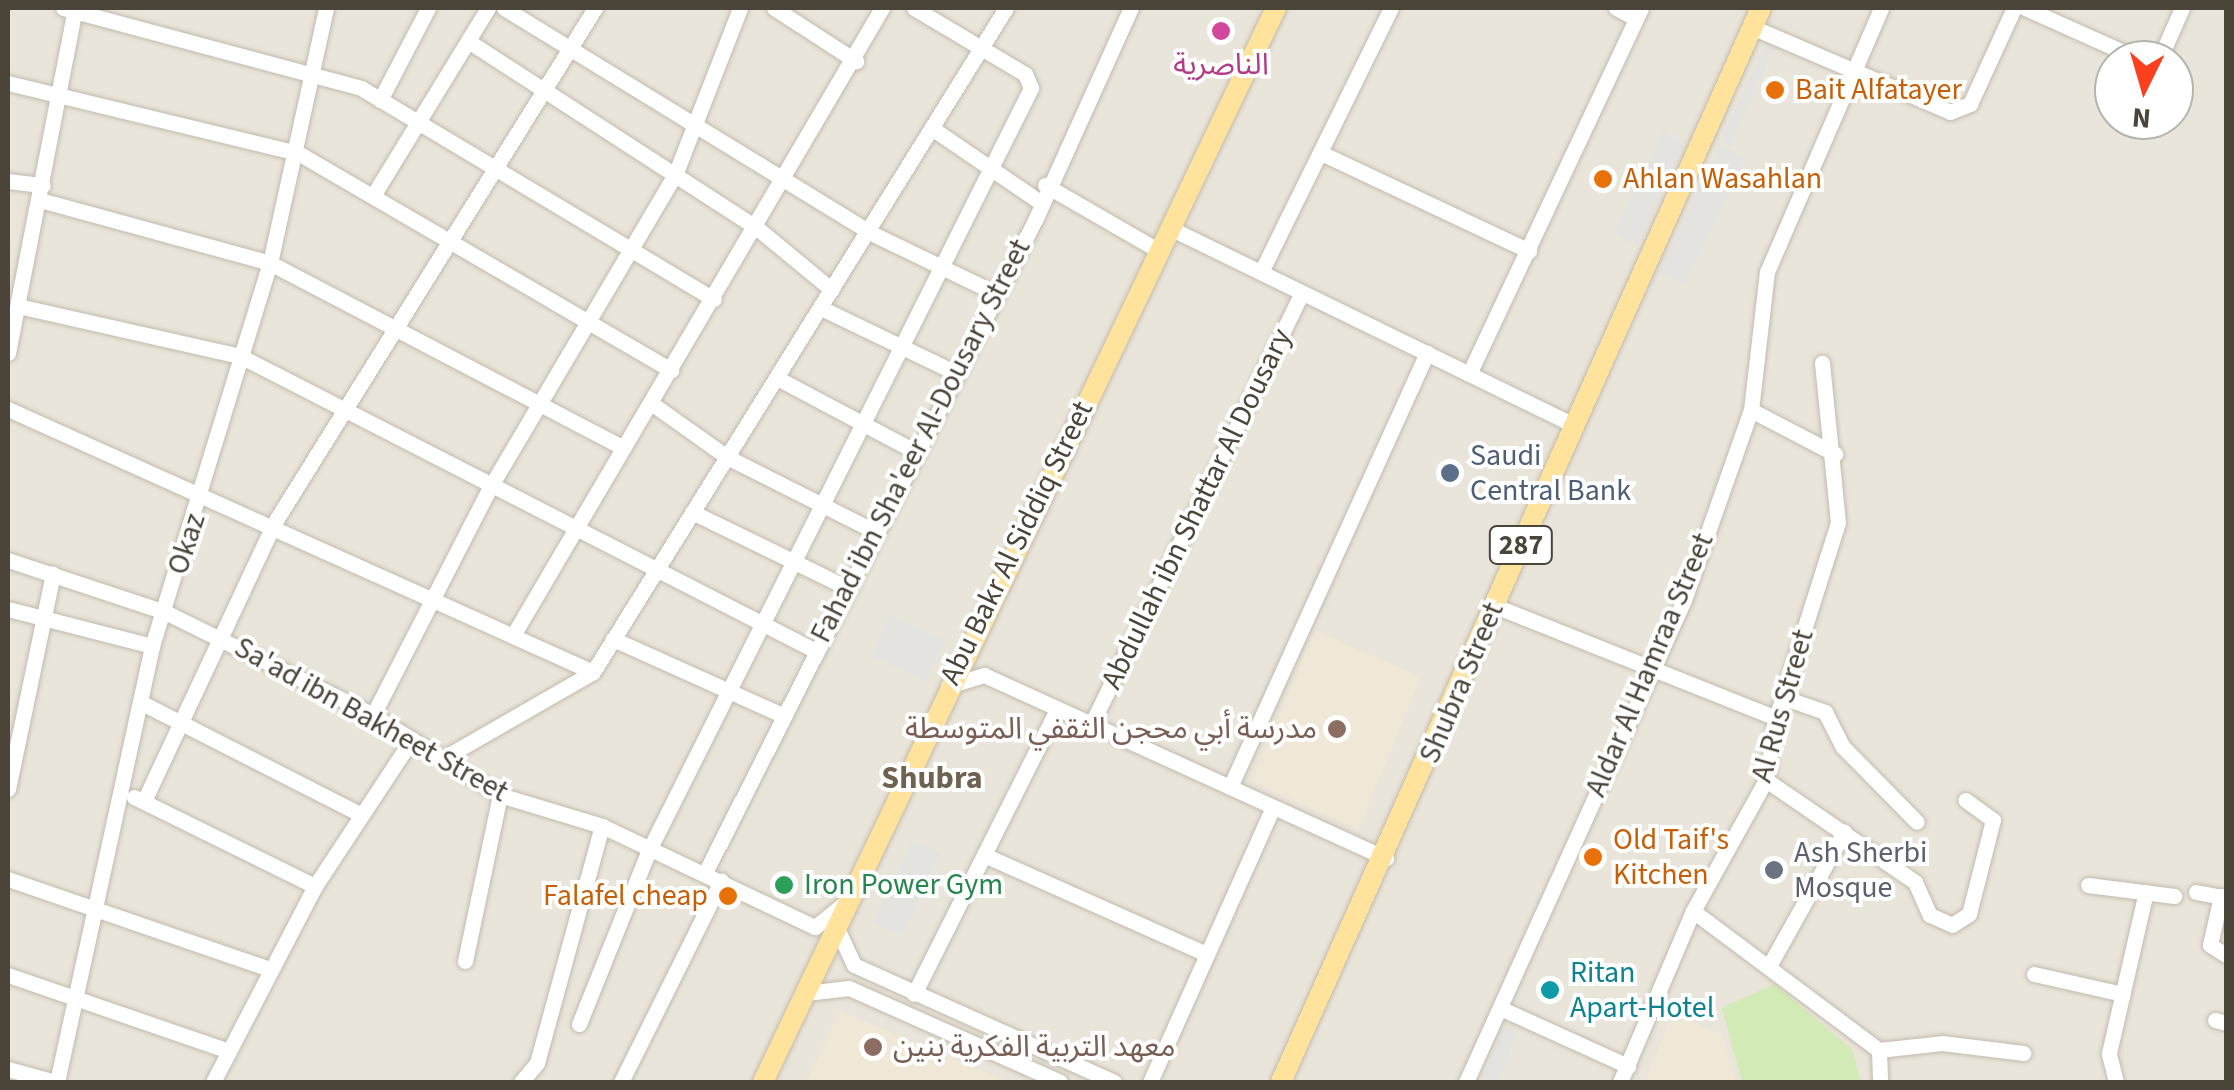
<!DOCTYPE html>
<html>
<head>
<meta charset="utf-8">
<style>
	body { margin:0 }
	#map { position:relative; width:2234px; height:1090px; overflow:hidden; background:#f6f3ec; font-family:"Source Sans 3","Noto Sans Arabic",sans-serif }
	div>[style] { position:absolute }
	[style*='--x'] { left:calc(var(--x)*1px); top:calc(var(--y)*1px); width:calc(var(--w)*1px); rotate:calc(var(--a)*1deg) }
	.residential>* { inset:0; background:#eae5da }
	.education>* { inset:0; background:#efe8d6 }
	.green>* { inset:0; background:#d2eab5 }
	.parking>* { inset:0; background:#e5e3e0 }
	.roads { filter:drop-shadow(0 0 2px #c2bbae) drop-shadow(0 0 2px #c2bbae) }
	.minor>* { height:15px; margin:-7.5px; padding:0 7.5px; transform-origin:7.5px; border-radius:7.5px; background:#fff }
	.major>* { height:20px; margin:-10px; padding:0 10px; transform-origin:10px; border-radius:10px; background:#ffe39c }
	.dots>* { width:28px; height:28px; translate:-50% -50%; box-sizing:border-box; border:5px solid #fff; border-radius:50% }
	span { translate:-50% -50%; white-space:nowrap; text-align:center; line-height:1.15; -webkit-text-stroke:8px #fff; paint-order:stroke }
	.shield-label span { padding:2px 8px; background:#fff; border:2px solid; border-radius:8px; -webkit-text-stroke-width:0 }
	.shield-label { font-size:28px; color:#4b4439; font-weight:700 }
	.hotel-label { font-size:30px; color:#b23c85 }
	.food-label { font-size:30px; color:#c56008 }
	.left { translate:0 -50%; text-align:left }
	.right { translate:-100% -50%; text-align:right }
	.street-label { font-size:30px; color:#4b4439 }
	.service-label { font-size:30px; color:#4e5e75 }
	.education-label { font-size:30px; color:#785e54 }
	.worship-label { font-size:30px; color:#5b616d }
	.leisure-label { font-size:30px; color:#27864d }
	.culture-label { font-size:30px; color:#0d838f }
	.neighbourhood-label { font-size:32px; color:#6e6250; font-weight:700 }
	.frame { position:absolute; inset:0; border:10px solid #4b4439; pointer-events:none }
	.north { position:absolute; left:2094px; top:40px; width:100px; height:100px; box-sizing:border-box; background:#fff; border:2px solid #b7b4b0; border-radius:50%; rotate:185deg; font-size:28px; font-weight:700; line-height:40px; text-align:center; color:#4b4439 }
	.north::after { content:''; display:block; margin:auto; width:35px; height:45px; background:#fc3f1d; clip-path:polygon(50% 0,100% 100%,50% 72%,0 100%) }
</style>
</head>
<body>
<div id="map">
	<div class="residential">
		<i style="clip-path:polygon(evenodd,8px 8px,2226px 8px,2226px 1082px,8px 1082px,8px 8px,2114px 60px,2174px 60px,2174px 120px,2114px 120px,2114px 60px)"></i>
	</div>
	<div class="education">
		<i style="clip-path:polygon(1315px 631px,1421px 677px,1358px 829px,1252px 782px)"></i>
		<i style="clip-path:polygon(840px 1011px,1008px 1082px,806px 1082px)"></i>
		<i style="clip-path:polygon(1673px 1013px,1722px 1035px,1737px 1082px,1645px 1082px)"></i>
	</div>
	<div class="green">
		<i style="clip-path:polygon(1774px 984px,1852px 1049px,1861px 1082px,1742px 1082px,1722px 1008px)"></i>
	</div>
	<div class="parking">
		<i style="clip-path:polygon(1767px 39px,1777px 44px,1730px 146px,1720px 141px)"></i>
		<i style="clip-path:polygon(1662px 130px,1685px 142px,1638px 246px,1613px 234px)"></i>
		<i style="clip-path:polygon(1720px 145px,1746px 157px,1685px 285px,1659px 272px)"></i>
		<i style="clip-path:polygon(890px 615px,945px 641px,926px 681px,871px 656px)"></i>
		<i style="clip-path:polygon(912px 840px,941px 853px,902px 936px,873px 923px)"></i>
		<i style="clip-path:polygon(1503px 1026px,1518px 1032px,1498px 1082px,1481px 1082px)"></i>
	</div>
	<div class="roads">
		<div class="minor">
			<i style="--x:63;--y:8;--w:309;--a:15"></i>
			<i style="--x:361;--y:88;--w:411;--a:30.9"></i>
			<i style="--x:504;--y:8;--w:428;--a:31.5"></i>
			<i style="--x:869;--y:232;--w:142;--a:25.8"></i>
			<i style="--x:774;--y:8;--w:98;--a:32.9"></i>
			<i style="--x:1616;--y:8;--w:21;--a:28"></i>
			<i style="--x:2025;--y:8;--w:127;--a:24.1"></i>
			<i style="--x:1752;--y:27;--w:215;--a:23.2"></i>
			<i style="--x:1950;--y:112;--w:22;--a:-22"></i>
			<i style="--x:1970;--y:104;--w:106;--a:-65.4"></i>
			<i style="--x:468;--y:41;--w:344;--a:32.9"></i>
			<i style="--x:757;--y:228;--w:97;--a:39.6"></i>
			<i style="--x:2159;--y:60;--w:57;--a:-66.1"></i>
			<i style="--x:8;--y:83;--w:298;--a:13.6"></i>
			<i style="--x:298;--y:153;--w:432;--a:30.2"></i>
			<i style="--x:380;--y:100;--w:104;--a:-62.4"></i>
			<i style="--x:933;--y:129;--w:126;--a:34.3"></i>
			<i style="--x:1321;--y:153;--w:230;--a:25.2"></i>
			<i style="--x:8;--y:181;--w:35;--a:7"></i>
			<i style="--x:1045;--y:185;--w:134;--a:30"></i>
			<i style="--x:374;--y:194;--w:218;--a:-58.5"></i>
			<i style="--x:40;--y:200;--w:238;--a:15.3"></i>
			<i style="--x:270;--y:263;--w:399;--a:27.6"></i>
			<i style="--x:1172;--y:229;--w:447;--a:26"></i>
			<i style="--x:1261;--y:272;--w:294;--a:-63.8"></i>
			<i style="--x:18;--y:306;--w:228;--a:12.7"></i>
			<i style="--x:240;--y:356;--w:643;--a:27.12"></i>
			<i style="--x:821;--y:308;--w:150;--a:25.7"></i>
			<i style="--x:8;--y:353;--w:351;--a:-79"></i>
			<i style="--x:1469;--y:374;--w:404;--a:-64.8"></i>
			<i style="--x:777;--y:378;--w:157;--a:28"></i>
			<i style="--x:651;--y:403;--w:93;--a:35.4"></i>
			<i style="--x:727;--y:457;--w:165;--a:26.7"></i>
			<i style="--x:8;--y:409;--w:641;--a:24.21"></i>
			<i style="--x:1751;--y:410;--w:95;--a:27.6"></i>
			<i style="--x:692;--y:512;--w:171;--a:26"></i>
			<i style="--x:8;--y:560;--w:165;--a:18.3"></i>
			<i style="--x:165;--y:612;--w:232;--a:26.3"></i>
			<i style="--x:373;--y:715;--w:150;--a:32.2"></i>
			<i style="--x:500;--y:795;--w:107;--a:16.9"></i>
			<i style="--x:602;--y:826;--w:236;--a:25.4"></i>
			<i style="--x:815;--y:927;--w:40;--a:-39"></i>
			<i style="--x:1495;--y:606;--w:302;--a:21.7"></i>
			<i style="--x:8;--y:609;--w:149;--a:14.4"></i>
			<i style="--x:515;--y:632;--w:724;--a:-59.54"></i>
			<i style="--x:613;--y:639;--w:188;--a:24.2"></i>
			<i style="--x:948;--y:686;--w:38;--a:-17"></i>
			<i style="--x:984;--y:675;--w:442;--a:24.5"></i>
			<i style="--x:1782;--y:697;--w:46;--a:19.2"></i>
			<i style="--x:1825;--y:712;--w:39;--a:63"></i>
			<i style="--x:1843;--y:747;--w:105;--a:45.4"></i>
			<i style="--x:140;--y:702;--w:247;--a:27"></i>
			<i style="--x:373;--y:715;--w:254;--a:-62.8"></i>
			<i style="--x:489;--y:489;--w:365;--a:-59.4"></i>
			<i style="--x:675;--y:175;--w:179;--a:-68.7"></i>
			<i style="--x:1091;--y:725;--w:481;--a:-64"></i>
			<i style="--x:447;--y:756;--w:168;--a:-29.9"></i>
			<i style="--x:593;--y:672;--w:782;--a:-58.12"></i>
			<i style="--x:1766;--y:780;--w:181;--a:34.4"></i>
			<i style="--x:1915;--y:882;--w:36;--a:66"></i>
			<i style="--x:1930;--y:915;--w:24;--a:24"></i>
			<i style="--x:1952;--y:925;--w:20;--a:-33"></i>
			<i style="--x:1969;--y:914;--w:97;--a:-75.7"></i>
			<i style="--x:1993;--y:820;--w:34;--a:-144"></i>
			<i style="--x:1230;--y:787;--w:477;--a:-65.6"></i>
			<i style="--x:8;--y:789;--w:220;--a:-78.2"></i>
			<i style="--x:134;--y:797;--w:202;--a:26.2"></i>
			<i style="--x:144;--y:801;--w:305;--a:-64.9"></i>
			<i style="--x:273;--y:525;--w:609;--a:-58.08"></i>
			<i style="--x:984;--y:855;--w:243;--a:24"></i>
			<i style="--x:705;--y:873;--w:734;--a:-63.19"></i>
			<i style="--x:1036;--y:218;--w:230;--a:-65.7"></i>
			<i style="--x:8;--y:879;--w:277;--a:19"></i>
			<i style="--x:2088;--y:885;--w:87;--a:7.3"></i>
			<i style="--x:2196;--y:892;--w:31;--a:11"></i>
			<i style="--x:2221;--y:896;--w:50;--a:102.7"></i>
			<i style="--x:2210;--y:945;--w:19;--a:32"></i>
			<i style="--x:1693;--y:911;--w:232;--a:36.8"></i>
			<i style="--x:1879;--y:1050;--w:32;--a:88"></i>
			<i style="--x:835;--y:924;--w:45;--a:65.1"></i>
			<i style="--x:854;--y:965;--w:285;--a:24.2"></i>
			<i style="--x:465;--y:961;--w:170;--a:-78.1"></i>
			<i style="--x:1769;--y:966;--w:154;--a:-60.8"></i>
			<i style="--x:2034;--y:974;--w:91;--a:12.7"></i>
			<i style="--x:8;--y:975;--w:234;--a:19"></i>
			<i style="--x:806;--y:993;--w:43;--a:-6.6"></i>
			<i style="--x:849;--y:988;--w:231;--a:24"></i>
			<i style="--x:914;--y:994;--w:318;--a:-63.3"></i>
			<i style="--x:1500;--y:1008;--w:141;--a:24.4"></i>
			<i style="--x:2215;--y:1020;--w:11;--a:15"></i>
			<i style="--x:579;--y:1024;--w:185;--a:-68.1"></i>
			<i style="--x:648;--y:852;--w:855;--a:-63.37"></i>
			<i style="--x:1031;--y:88;--w:15;--a:-113"></i>
			<i style="--x:1025;--y:74;--w:129;--a:-149.3"></i>
			<i style="--x:1879;--y:1050;--w:63;--a:-6.3"></i>
			<i style="--x:1942;--y:1043;--w:82;--a:7"></i>
			<i style="--x:8;--y:1069;--w:49;--a:15.5"></i>
			<i style="--x:57;--y:1082;--w:446;--a:-77.7"></i>
			<i style="--x:152;--y:646;--w:401;--a:-72.9"></i>
			<i style="--x:270;--y:263;--w:261;--a:-77.6"></i>
			<i style="--x:213;--y:1082;--w:221;--a:-62.5"></i>
			<i style="--x:315;--y:886;--w:176;--a:-56.6"></i>
			<i style="--x:521;--y:1082;--w:25;--a:-50"></i>
			<i style="--x:537;--y:1063;--w:246;--a:-74.7"></i>
			<i style="--x:621;--y:1082;--w:225;--a:-63.5"></i>
			<i style="--x:1150;--y:1082;--w:301;--a:-65.9"></i>
			<i style="--x:1466;--y:1082;--w:529;--a:-65.66"></i>
			<i style="--x:1684;--y:600;--w:201;--a:-70.6"></i>
			<i style="--x:1751;--y:410;--w:139;--a:-83.4"></i>
			<i style="--x:1767;--y:272;--w:288;--a:-66.6"></i>
			<i style="--x:1620;--y:1082;--w:186;--a:-66.9"></i>
			<i style="--x:1693;--y:911;--w:150;--a:-60.9"></i>
			<i style="--x:1766;--y:780;--w:63;--a:-80.8"></i>
			<i style="--x:1776;--y:718;--w:205;--a:-72.4"></i>
			<i style="--x:1838;--y:523;--w:161;--a:-95.7"></i>
			<i style="--x:2116;--y:1082;--w:30;--a:-104"></i>
			<i style="--x:2109;--y:1053;--w:165;--a:-77.1"></i>
		</div>
		<div class="major">
			<i style="--x:763;--y:1082;--w:1190;--a:-64.47"></i>
			<i style="--x:1281;--y:1082;--w:1176;--a:-65.92"></i>
		</div>
	</div>
	<div class="dots">
		<i style="left:1221px;top:31px;background:#d1479c"></i>
		<i style="left:1775px;top:90px;background:#e8710a"></i>
		<i style="left:1603px;top:179px;background:#e8710a"></i>
		<i style="left:1450px;top:473px;background:#5c6f8a"></i>
		<i style="left:1337px;top:729px;background:#8d6e63"></i>
		<i style="left:1593px;top:857px;background:#e8710a"></i>
		<i style="left:1774px;top:870px;background:#6b7280"></i>
		<i style="left:784px;top:885px;background:#2e9e5b"></i>
		<i style="left:728px;top:896px;background:#e8710a"></i>
		<i style="left:1550px;top:990px;background:#0f9aa8"></i>
		<i style="left:873px;top:1047px;background:#8d6e63"></i>
	</div>
	<div class="shield-label">
		<span style="left:1521px;top:545px">287</span>
	</div>
	<div class="hotel-label">
		<span style="left:1221px;top:65px">الناصرية</span>
	</div>
	<div class="food-label">
		<span class="left" style="left:1795px;top:90px">Bait Alfatayer</span>
		<span class="left" style="left:1623px;top:179px">Ahlan Wasahlan</span>
		<span class="left" style="left:1613px;top:857px">Old Taif's<br>Kitchen</span>
		<span class="right" style="left:708px;top:896px">Falafel cheap</span>
	</div>
	<div class="street-label">
		<span style="left:921px;top:441px;rotate:-63deg">Fahad ibn Sha'eer Al-Dousary Street</span>
		<span style="left:1197px;top:509px;rotate:-64deg">Abdullah ibn Shattar Al Dousary</span>
		<span style="left:1017px;top:543px;rotate:-64deg">Abu Bakr Al Siddiq Street</span>
		<span style="left:187px;top:544px;rotate:-72deg">Okaz</span>
		<span style="left:1650px;top:665px;rotate:-67deg">Aldar Al Hamraa Street</span>
		<span style="left:1462px;top:683px;rotate:-67deg">Shubra Street</span>
		<span style="left:1783px;top:706px;rotate:-74deg">Al Rus Street</span>
		<span style="left:371px;top:720px;rotate:29deg">Sa'ad ibn Bakheet Street</span>
	</div>
	<div class="service-label">
		<span class="left" style="left:1470px;top:473px">Saudi<br>Central Bank</span>
	</div>
	<div class="education-label">
		<span class="right" style="left:1317px;top:729px">مدرسة أبي محجن الثقفي المتوسطة</span>
		<span class="left" style="left:893px;top:1047px">معهد التربية الفكرية بنين</span>
	</div>
	<div class="worship-label">
		<span class="left" style="left:1794px;top:870px">Ash Sherbi<br>Mosque</span>
	</div>
	<div class="leisure-label">
		<span class="left" style="left:804px;top:885px">Iron Power Gym</span>
	</div>
	<div class="culture-label">
		<span class="left" style="left:1570px;top:990px">Ritan<br>Apart-Hotel</span>
	</div>
	<div class="neighbourhood-label">
		<span style="left:932px;top:778px">Shubra</span>
	</div>
	<div class="frame"></div>
	<div class="north">N</div>
</div>
</body>
</html>
